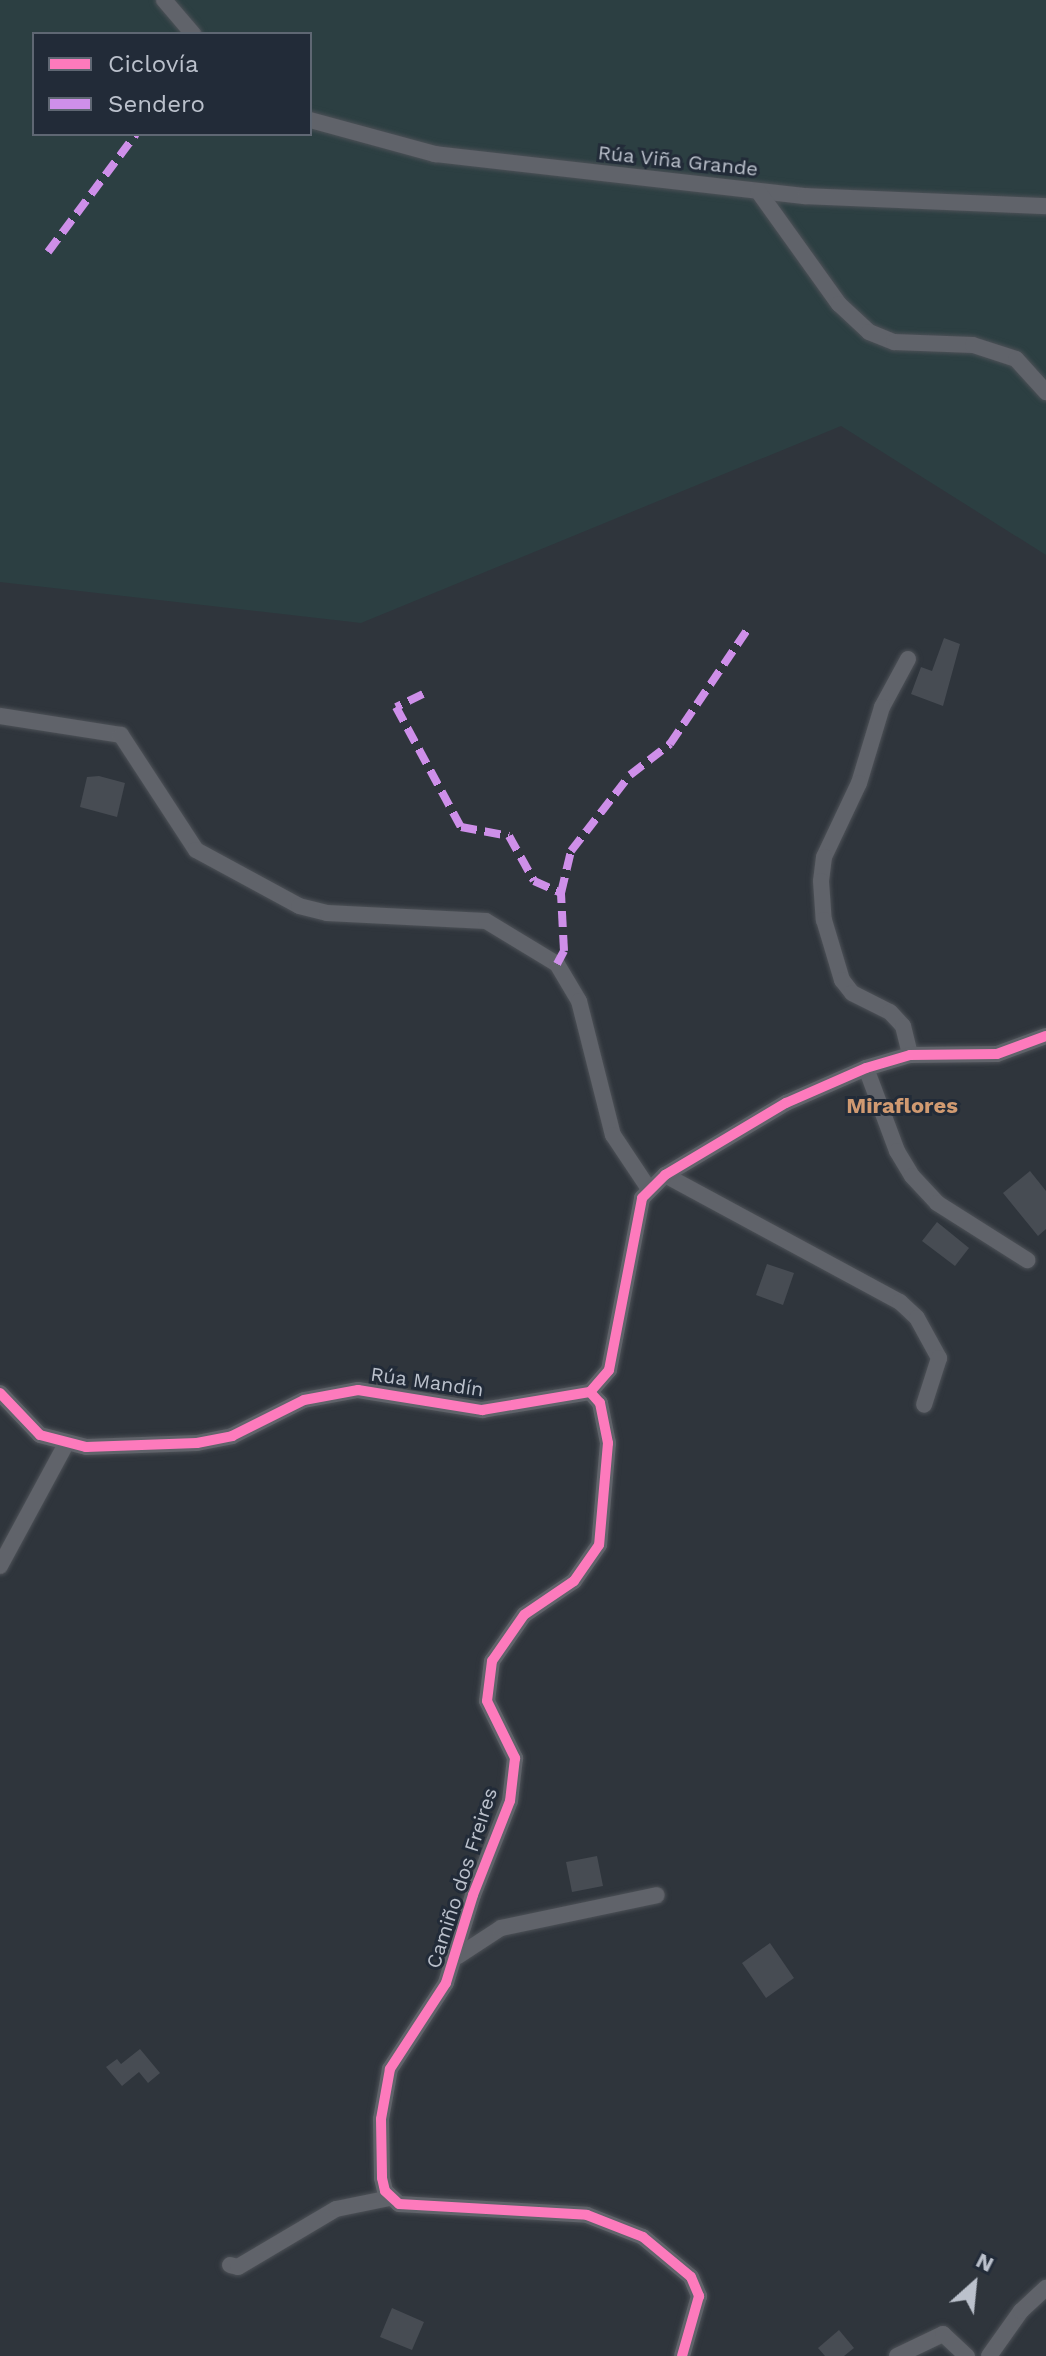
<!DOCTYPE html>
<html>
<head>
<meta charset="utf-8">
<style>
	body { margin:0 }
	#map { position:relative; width:1046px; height:2356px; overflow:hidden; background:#2f353c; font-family:"Work Sans",sans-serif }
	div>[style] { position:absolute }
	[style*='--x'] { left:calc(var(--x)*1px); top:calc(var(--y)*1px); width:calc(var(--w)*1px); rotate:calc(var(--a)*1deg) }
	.green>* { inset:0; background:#2c3f42 }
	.building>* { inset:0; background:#474c53 }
	.roads { filter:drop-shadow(0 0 2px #4d5157) drop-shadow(0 0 2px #4d5157) }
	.minor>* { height:16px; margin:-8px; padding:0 8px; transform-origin:8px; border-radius:8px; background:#60636a }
	.quiet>* { height:8px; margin-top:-4px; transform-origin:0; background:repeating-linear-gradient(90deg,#ce8fe9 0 16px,transparent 0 24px) }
	.cycleway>* { height:10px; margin:-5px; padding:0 5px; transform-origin:5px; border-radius:5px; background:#fd7abc }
	span { translate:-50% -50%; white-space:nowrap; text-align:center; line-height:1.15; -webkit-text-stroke:6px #222b38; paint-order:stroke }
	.street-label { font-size:20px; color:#bbc1cc }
	.neighbourhood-label { font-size:22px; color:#d09a71; font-weight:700 }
	.legend { position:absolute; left:32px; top:32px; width:280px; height:104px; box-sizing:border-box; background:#222b38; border:2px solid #5f6773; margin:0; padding:10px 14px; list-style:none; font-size:24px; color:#bbc1cc }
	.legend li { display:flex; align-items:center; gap:16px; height:40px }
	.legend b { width:40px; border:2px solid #5f6773 }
	.north { position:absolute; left:934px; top:2244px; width:80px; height:80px; -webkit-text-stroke:6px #222b38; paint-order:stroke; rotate:27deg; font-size:22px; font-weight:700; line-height:32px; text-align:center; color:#bbc1cc }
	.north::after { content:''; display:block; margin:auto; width:28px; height:36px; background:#bbc1cc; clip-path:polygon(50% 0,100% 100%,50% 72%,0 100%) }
</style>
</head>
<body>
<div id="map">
	<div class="green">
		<i style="clip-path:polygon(evenodd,0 0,1046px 0,1046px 555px,841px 426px,361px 623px,0 582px,0 0,34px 34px,310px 34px,310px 134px,34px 134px,34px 34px)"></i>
	</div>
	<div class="building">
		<i style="clip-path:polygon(944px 638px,960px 644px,943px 706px,911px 694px,921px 667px,932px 671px)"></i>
		<i style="clip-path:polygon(99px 776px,125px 783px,117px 817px,80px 807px,87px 777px)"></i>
		<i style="clip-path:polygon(1030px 1171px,1046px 1191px,1046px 1229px,1038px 1236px,1003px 1193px)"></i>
		<i style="clip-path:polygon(937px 1222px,969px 1248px,955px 1266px,922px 1241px)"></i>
		<i style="clip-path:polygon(767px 1264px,794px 1273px,783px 1305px,756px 1295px)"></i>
		<i style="clip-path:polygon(597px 1856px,603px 1886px,572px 1892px,566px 1862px)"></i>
		<i style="clip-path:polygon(770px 1943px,794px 1978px,766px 1998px,742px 1963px)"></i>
		<i style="clip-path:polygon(140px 2049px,160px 2073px,148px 2083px,139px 2072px,122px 2086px,106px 2067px,117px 2059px,121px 2064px)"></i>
		<i style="clip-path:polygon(392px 2308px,424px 2322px,412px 2350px,380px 2337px)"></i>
		<i style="clip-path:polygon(839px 2330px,854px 2348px,844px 2356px,825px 2356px,818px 2348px)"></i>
	</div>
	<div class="roads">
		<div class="minor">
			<i style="--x:164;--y:0;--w:45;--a:49.5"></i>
			<i style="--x:310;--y:120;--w:130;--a:15.2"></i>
			<i style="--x:435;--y:154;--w:372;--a:6.5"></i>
			<i style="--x:805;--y:196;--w:241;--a:2.4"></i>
			<i style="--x:758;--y:191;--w:139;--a:54.4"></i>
			<i style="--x:839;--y:304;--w:41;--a:43"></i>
			<i style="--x:869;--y:332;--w:27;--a:22"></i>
			<i style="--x:894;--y:342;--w:79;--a:2.2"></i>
			<i style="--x:973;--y:345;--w:45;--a:18"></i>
			<i style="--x:1016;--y:359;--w:45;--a:47.7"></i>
			<i style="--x:908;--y:659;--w:55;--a:118.4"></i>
			<i style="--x:882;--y:707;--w:79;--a:106.8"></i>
			<i style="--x:859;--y:783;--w:82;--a:115.3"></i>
			<i style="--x:824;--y:857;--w:24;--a:97"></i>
			<i style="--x:821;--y:881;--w:39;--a:86"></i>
			<i style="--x:824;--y:920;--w:63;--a:73.3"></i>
			<i style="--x:842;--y:980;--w:16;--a:52"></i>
			<i style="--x:852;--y:993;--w:42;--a:26.6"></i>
			<i style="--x:890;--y:1012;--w:19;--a:47"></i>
			<i style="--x:903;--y:1026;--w:30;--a:76"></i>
			<i style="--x:0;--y:716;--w:122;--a:8.9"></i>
			<i style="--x:121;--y:735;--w:137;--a:56.9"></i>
			<i style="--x:196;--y:850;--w:117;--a:28.5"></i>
			<i style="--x:299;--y:906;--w:29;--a:14"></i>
			<i style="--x:327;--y:913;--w:159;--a:2.9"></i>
			<i style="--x:486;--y:921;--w:83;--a:31.2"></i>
			<i style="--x:557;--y:964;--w:43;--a:59.3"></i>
			<i style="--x:579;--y:1001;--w:138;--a:75.8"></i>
			<i style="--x:613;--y:1135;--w:65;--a:56.3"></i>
			<i style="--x:866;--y:1068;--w:89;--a:69.5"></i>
			<i style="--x:897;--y:1151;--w:29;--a:59"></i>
			<i style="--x:912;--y:1176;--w:37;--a:47"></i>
			<i style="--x:937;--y:1203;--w:107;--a:32.3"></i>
			<i style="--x:665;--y:1175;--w:267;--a:28.4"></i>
			<i style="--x:900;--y:1302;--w:23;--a:43"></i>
			<i style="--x:917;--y:1318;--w:46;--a:61.2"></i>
			<i style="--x:939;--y:1358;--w:49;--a:107.7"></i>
			<i style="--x:590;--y:1392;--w:15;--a:48"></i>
			<i style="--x:600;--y:1403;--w:41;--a:78.7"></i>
			<i style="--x:608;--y:1443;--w:102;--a:95"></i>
			<i style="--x:599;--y:1545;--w:44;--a:124.8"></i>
			<i style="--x:574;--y:1581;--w:60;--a:145.8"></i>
			<i style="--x:524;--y:1615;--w:56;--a:124.8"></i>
			<i style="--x:492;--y:1661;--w:40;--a:97.1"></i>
			<i style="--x:487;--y:1701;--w:64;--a:63.8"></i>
			<i style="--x:515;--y:1758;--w:43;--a:96.6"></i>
			<i style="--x:510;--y:1801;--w:101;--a:111.5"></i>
			<i style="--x:473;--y:1895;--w:92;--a:107.1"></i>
			<i style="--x:446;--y:1983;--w:103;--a:123.1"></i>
			<i style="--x:390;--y:2069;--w:51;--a:100.2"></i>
			<i style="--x:381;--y:2119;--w:59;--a:89"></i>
			<i style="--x:382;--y:2178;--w:13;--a:77"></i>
			<i style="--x:385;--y:2191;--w:19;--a:43"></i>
			<i style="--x:399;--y:2204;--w:188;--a:3.3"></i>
			<i style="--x:587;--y:2215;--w:60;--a:21.4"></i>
			<i style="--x:643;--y:2237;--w:62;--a:39.8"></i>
			<i style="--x:691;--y:2277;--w:21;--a:67"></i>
			<i style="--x:699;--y:2296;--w:62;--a:105.8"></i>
			<i style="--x:0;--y:1393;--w:58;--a:46.4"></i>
			<i style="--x:40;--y:1435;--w:48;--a:14.6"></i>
			<i style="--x:86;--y:1447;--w:111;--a:-2.1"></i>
			<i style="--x:197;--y:1443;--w:36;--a:-11"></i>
			<i style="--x:232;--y:1436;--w:80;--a:-26.6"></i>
			<i style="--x:304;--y:1400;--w:55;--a:-10.5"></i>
			<i style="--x:358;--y:1390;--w:126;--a:9.2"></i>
			<i style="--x:482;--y:1410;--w:109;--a:-9.5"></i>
			<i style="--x:590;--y:1392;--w:29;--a:-49"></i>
			<i style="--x:609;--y:1370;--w:175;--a:-79.1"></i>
			<i style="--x:642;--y:1198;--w:33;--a:-45"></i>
			<i style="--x:665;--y:1175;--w:141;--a:-30.8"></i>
			<i style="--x:786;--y:1103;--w:87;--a:-23.6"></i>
			<i style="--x:866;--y:1068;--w:46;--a:-16.5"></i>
			<i style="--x:910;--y:1055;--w:87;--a:-0.7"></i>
			<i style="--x:997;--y:1054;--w:52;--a:-20.2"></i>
			<i style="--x:0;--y:1566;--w:136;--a:-61.6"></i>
			<i style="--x:458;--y:1956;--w:51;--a:-33.1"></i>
			<i style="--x:501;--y:1928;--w:159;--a:-11.9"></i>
			<i style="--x:230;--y:2265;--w:8;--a:14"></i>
			<i style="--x:238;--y:2267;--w:114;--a:-30.6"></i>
			<i style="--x:336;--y:2209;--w:55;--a:-11.5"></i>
			<i style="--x:897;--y:2356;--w:51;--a:-25.6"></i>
			<i style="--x:943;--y:2334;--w:33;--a:43"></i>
			<i style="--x:989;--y:2356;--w:55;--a:-54.6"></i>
			<i style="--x:1021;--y:2311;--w:34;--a:-43"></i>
		</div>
	</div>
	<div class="quiet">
		<i style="--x:48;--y:252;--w:147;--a:-53.3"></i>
		<i style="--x:423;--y:694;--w:30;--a:154"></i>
		<i style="--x:396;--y:707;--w:136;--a:61.6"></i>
		<i style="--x:461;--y:827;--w:49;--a:10.6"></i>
		<i style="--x:509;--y:836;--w:51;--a:60.9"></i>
		<i style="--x:534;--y:881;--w:30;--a:24"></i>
		<i style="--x:557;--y:964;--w:15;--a:-62"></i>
		<i style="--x:564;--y:951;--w:58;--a:-93"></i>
		<i style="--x:561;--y:893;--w:43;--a:-76.6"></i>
		<i style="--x:571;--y:851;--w:96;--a:-52.2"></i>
		<i style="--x:630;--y:775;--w:51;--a:-37.8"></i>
		<i style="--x:670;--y:744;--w:143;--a:-55.9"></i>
	</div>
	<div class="cycleway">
		<i style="--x:590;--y:1392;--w:15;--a:48"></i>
		<i style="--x:600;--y:1403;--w:41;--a:78.7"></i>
		<i style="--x:608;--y:1443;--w:102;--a:95"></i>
		<i style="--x:599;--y:1545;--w:44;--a:124.8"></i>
		<i style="--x:574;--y:1581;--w:60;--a:145.8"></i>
		<i style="--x:524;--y:1615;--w:56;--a:124.8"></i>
		<i style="--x:492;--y:1661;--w:40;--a:97.1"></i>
		<i style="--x:487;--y:1701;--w:64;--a:63.8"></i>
		<i style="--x:515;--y:1758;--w:43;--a:96.6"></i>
		<i style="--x:510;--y:1801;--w:101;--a:111.5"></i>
		<i style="--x:473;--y:1895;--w:92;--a:107.1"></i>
		<i style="--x:446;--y:1983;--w:103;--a:123.1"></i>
		<i style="--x:390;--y:2069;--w:51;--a:100.2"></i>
		<i style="--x:381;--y:2119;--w:59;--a:89"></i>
		<i style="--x:382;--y:2178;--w:13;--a:77"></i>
		<i style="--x:385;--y:2191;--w:19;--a:43"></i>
		<i style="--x:399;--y:2204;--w:188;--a:3.3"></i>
		<i style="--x:587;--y:2215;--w:60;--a:21.4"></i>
		<i style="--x:643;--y:2237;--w:62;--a:39.8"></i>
		<i style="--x:691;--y:2277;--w:21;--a:67"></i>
		<i style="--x:699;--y:2296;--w:62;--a:105.8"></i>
		<i style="--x:0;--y:1393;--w:58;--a:46.4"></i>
		<i style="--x:40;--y:1435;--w:48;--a:14.6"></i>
		<i style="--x:86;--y:1447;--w:111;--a:-2.1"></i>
		<i style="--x:197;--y:1443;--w:36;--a:-11"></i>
		<i style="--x:232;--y:1436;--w:80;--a:-26.6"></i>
		<i style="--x:304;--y:1400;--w:55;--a:-10.5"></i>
		<i style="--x:358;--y:1390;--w:126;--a:9.2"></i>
		<i style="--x:482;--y:1410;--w:109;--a:-9.5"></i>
		<i style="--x:590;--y:1392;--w:29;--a:-49"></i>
		<i style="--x:609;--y:1370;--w:175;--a:-79.1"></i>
		<i style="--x:642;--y:1198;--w:33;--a:-45"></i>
		<i style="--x:665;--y:1175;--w:141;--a:-30.8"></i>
		<i style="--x:786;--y:1103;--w:87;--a:-23.6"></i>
		<i style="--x:866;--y:1068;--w:46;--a:-16.5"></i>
		<i style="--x:910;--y:1055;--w:87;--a:-0.7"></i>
		<i style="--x:997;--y:1054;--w:52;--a:-20.2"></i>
	</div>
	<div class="street-label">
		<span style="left:678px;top:161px;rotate:6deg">Rúa Viña Grande</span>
		<span style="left:427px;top:1382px;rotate:8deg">Rúa Mandín</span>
		<span style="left:462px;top:1878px;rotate:-72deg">Camiño dos Freires</span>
	</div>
	<div class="neighbourhood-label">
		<span style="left:902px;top:1106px">Miraflores</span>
	</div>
	<ul class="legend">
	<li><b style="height:10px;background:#fd7abc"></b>Ciclovía</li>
	<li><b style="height:10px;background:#ce8fe9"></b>Sendero</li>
	</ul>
	<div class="north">N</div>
</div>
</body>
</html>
